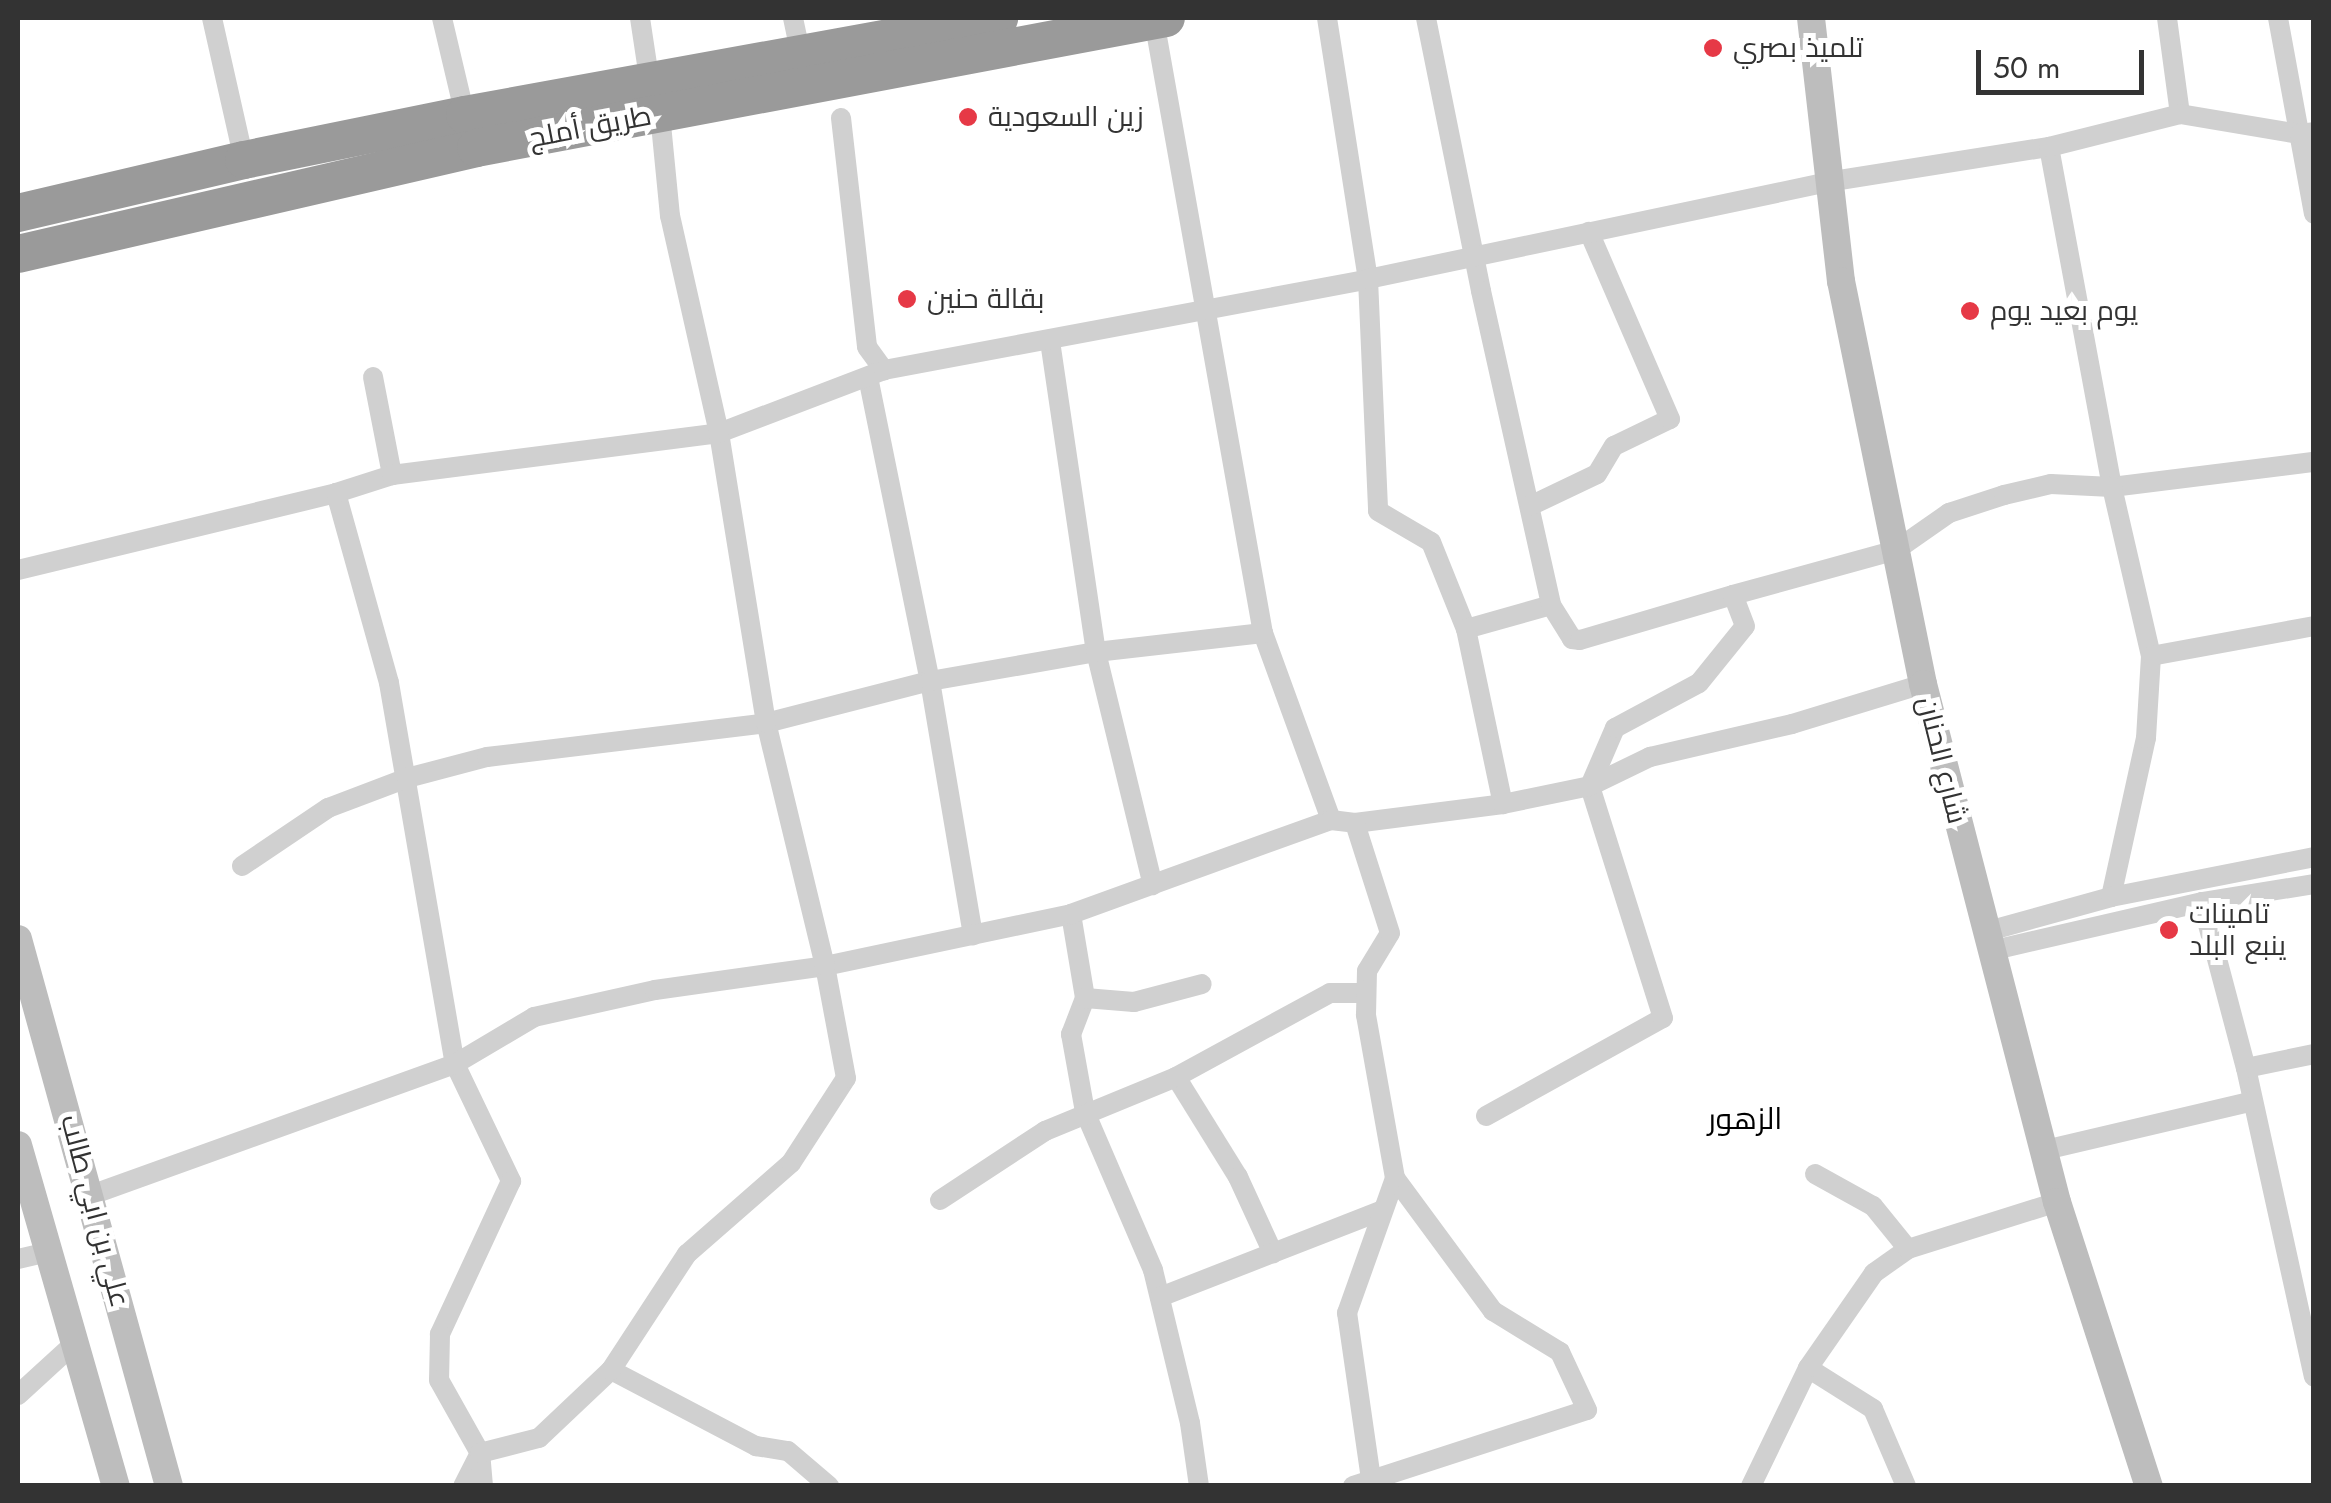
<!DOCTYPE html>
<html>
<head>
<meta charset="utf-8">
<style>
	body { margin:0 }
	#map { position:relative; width:2331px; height:1503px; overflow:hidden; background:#fff; font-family:Jost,Cairo,sans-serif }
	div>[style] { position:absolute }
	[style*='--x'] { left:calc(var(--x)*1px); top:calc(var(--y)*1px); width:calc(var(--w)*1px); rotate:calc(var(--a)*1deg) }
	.street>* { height:20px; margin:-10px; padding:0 10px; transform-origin:10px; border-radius:10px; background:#d0d0d0 }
	.secondary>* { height:28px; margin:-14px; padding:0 14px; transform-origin:14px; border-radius:14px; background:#bdbdbd }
	.highway>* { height:38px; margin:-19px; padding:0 19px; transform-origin:19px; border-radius:19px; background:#9a9a9a }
	.dots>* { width:28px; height:28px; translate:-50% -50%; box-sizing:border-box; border:5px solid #fff; border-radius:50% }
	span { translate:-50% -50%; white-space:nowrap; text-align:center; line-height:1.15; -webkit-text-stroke:10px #fff; paint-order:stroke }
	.poi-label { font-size:28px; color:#333 }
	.left { translate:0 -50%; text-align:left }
	.street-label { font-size:28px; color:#333 }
	.neighbourhood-label { font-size:30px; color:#000 }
	.frame { position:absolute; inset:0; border:20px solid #333; pointer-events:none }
	.scale { position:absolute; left:1976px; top:50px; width:168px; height:45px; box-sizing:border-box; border:5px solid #333; border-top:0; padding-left:12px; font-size:30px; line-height:35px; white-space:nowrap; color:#333; -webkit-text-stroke:8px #fff; paint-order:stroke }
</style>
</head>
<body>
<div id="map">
	<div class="street">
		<i style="--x:212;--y:18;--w:146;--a:77.3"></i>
		<i style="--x:442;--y:18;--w:100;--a:76.7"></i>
		<i style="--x:640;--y:18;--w:67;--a:81.4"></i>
		<i style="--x:793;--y:18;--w:40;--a:78"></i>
		<i style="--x:1327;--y:18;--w:264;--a:81.1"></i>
		<i style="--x:1368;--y:279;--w:232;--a:87.5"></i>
		<i style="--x:1378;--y:511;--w:61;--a:30.3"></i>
		<i style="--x:1431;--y:542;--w:94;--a:68.1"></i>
		<i style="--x:1466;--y:629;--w:88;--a:-15.8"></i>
		<i style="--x:1551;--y:605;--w:40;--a:58"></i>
		<i style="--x:1572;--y:639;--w:8;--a:7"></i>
		<i style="--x:1580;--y:640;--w:159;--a:-16.4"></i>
		<i style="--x:1426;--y:18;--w:278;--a:78.6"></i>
		<i style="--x:1481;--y:291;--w:322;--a:77.4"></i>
		<i style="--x:2167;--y:18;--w:97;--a:82.3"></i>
		<i style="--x:2278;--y:18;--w:199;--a:79.6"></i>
		<i style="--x:1154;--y:20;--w:623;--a:79.92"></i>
		<i style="--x:1263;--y:633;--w:199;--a:70"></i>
		<i style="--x:841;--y:118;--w:230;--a:83.5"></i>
		<i style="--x:867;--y:347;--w:29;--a:54"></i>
		<i style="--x:2049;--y:147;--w:346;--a:79.5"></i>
		<i style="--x:2112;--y:487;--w:204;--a:-7.1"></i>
		<i style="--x:1050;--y:341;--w:314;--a:81.6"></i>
		<i style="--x:1096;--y:652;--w:240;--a:76.3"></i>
		<i style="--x:373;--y:377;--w:100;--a:79"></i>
		<i style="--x:868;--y:377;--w:310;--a:78.5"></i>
		<i style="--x:930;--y:681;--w:258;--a:80.4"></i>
		<i style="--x:336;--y:493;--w:197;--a:74.4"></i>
		<i style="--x:389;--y:683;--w:387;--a:80.2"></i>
		<i style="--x:455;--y:1064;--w:130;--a:64.4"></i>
		<i style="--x:511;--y:1181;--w:169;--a:114.9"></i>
		<i style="--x:440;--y:1334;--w:46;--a:91.2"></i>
		<i style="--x:439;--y:1380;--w:84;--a:60.7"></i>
		<i style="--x:480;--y:1453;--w:37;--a:117"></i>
		<i style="--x:1530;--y:506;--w:74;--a:-25.5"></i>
		<i style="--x:1597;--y:474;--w:33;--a:-59"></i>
		<i style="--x:1614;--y:446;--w:62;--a:-25.7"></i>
		<i style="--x:1670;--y:419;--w:204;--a:-113.4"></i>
		<i style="--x:18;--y:570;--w:327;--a:-13.6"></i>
		<i style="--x:336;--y:493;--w:59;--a:-17.8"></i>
		<i style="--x:392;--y:475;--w:330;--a:-7.3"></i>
		<i style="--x:719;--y:433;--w:177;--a:-20.9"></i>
		<i style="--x:884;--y:370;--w:492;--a:-10.6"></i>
		<i style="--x:1368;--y:279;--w:469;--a:-11.9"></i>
		<i style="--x:1827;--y:182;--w:225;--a:-9"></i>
		<i style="--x:2049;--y:147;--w:135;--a:-14.1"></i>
		<i style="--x:2180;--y:114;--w:122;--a:9.5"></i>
		<i style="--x:2300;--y:134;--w:14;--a:-8"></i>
		<i style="--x:1466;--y:629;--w:179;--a:78.1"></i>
		<i style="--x:242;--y:866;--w:104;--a:-34"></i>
		<i style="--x:328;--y:808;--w:85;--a:-20.8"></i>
		<i style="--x:407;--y:778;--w:83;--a:-14.7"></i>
		<i style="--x:487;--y:757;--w:281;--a:-6.9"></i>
		<i style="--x:766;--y:723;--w:169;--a:-14.4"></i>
		<i style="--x:930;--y:681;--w:169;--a:-9.9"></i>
		<i style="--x:1096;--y:652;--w:168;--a:-6.5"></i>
		<i style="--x:2111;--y:897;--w:163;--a:-77.6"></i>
		<i style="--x:2146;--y:738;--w:82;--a:-86.5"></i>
		<i style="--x:2202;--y:902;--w:172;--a:75.2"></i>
		<i style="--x:2246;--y:1068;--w:316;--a:77.6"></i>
		<i style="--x:1071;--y:914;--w:85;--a:80.5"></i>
		<i style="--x:1085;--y:998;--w:39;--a:111"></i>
		<i style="--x:1071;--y:1034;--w:79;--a:79.8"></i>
		<i style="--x:1085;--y:1112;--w:172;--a:66.7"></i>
		<i style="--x:1153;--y:1270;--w:157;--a:76.4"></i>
		<i style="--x:1190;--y:1423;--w:64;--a:81.9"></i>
		<i style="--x:1985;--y:932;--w:131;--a:-15.5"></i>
		<i style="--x:2111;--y:897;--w:207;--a:-11.1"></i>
		<i style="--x:1990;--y:951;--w:218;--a:-13"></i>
		<i style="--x:2202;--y:902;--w:113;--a:-9.1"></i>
		<i style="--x:1085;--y:998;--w:49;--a:4.7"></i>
		<i style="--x:1134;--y:1002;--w:70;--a:-14.8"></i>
		<i style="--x:2246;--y:1068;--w:69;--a:-11.6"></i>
		<i style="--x:1176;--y:1077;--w:118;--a:58.2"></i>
		<i style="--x:1238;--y:1177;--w:84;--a:65.3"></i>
		<i style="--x:1486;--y:1116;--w:202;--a:-29"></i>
		<i style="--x:1663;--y:1018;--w:243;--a:-107.5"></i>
		<i style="--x:1590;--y:786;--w:63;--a:-66.7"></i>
		<i style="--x:1615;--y:728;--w:95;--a:-28.2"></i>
		<i style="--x:1699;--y:683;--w:73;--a:-51.1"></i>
		<i style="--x:1745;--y:626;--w:33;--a:-111"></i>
		<i style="--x:1733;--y:595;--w:169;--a:-15.4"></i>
		<i style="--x:1896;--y:550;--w:65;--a:-34.9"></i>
		<i style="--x:1949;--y:513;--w:58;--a:-18.1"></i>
		<i style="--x:2004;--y:495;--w:48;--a:-13.2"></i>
		<i style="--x:2051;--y:484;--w:61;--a:2.8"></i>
		<i style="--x:2112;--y:487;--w:173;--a:77"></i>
		<i style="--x:2151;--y:656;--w:166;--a:-10.4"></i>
		<i style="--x:2045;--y:1150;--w:211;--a:-13.2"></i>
		<i style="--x:1815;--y:1174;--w:66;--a:28.9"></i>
		<i style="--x:1873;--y:1206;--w:55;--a:50.9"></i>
		<i style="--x:91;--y:1195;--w:387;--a:-19.8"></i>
		<i style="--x:455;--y:1064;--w:92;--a:-30.7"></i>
		<i style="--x:534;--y:1017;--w:124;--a:-12.6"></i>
		<i style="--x:655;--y:990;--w:172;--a:-8"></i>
		<i style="--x:825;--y:966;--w:251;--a:-11.9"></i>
		<i style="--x:1071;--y:914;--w:276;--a:-19.9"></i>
		<i style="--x:1331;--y:820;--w:24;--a:7"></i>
		<i style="--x:1355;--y:823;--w:149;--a:-7.3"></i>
		<i style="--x:1503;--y:804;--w:89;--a:-11.7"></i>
		<i style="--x:1590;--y:786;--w:67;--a:-25.8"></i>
		<i style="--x:1650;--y:757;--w:146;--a:-13.1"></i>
		<i style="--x:1792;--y:724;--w:137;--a:-17"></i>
		<i style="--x:940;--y:1200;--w:126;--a:-33.3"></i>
		<i style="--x:1045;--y:1131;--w:142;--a:-22.4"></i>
		<i style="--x:1176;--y:1077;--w:175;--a:-28.6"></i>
		<i style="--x:1330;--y:993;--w:36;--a:0"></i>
		<i style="--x:18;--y:1259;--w:32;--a:-13"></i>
		<i style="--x:1160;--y:1297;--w:239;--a:-21.3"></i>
		<i style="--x:1808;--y:1368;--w:77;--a:32.2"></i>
		<i style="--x:1873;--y:1409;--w:84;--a:66.8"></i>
		<i style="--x:611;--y:1370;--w:164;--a:27.7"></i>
		<i style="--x:756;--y:1446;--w:32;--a:9"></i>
		<i style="--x:788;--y:1451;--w:54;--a:40.5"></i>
		<i style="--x:18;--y:1395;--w:79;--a:-42.4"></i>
		<i style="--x:1371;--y:1479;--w:168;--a:-98.2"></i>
		<i style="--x:1347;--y:1313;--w:143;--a:-70.4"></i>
		<i style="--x:483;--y:1486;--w:33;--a:-95"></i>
		<i style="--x:480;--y:1453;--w:61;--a:-14.3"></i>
		<i style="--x:539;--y:1438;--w:99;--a:-43.4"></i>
		<i style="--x:611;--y:1370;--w:139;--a:-56.8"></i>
		<i style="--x:687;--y:1254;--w:138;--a:-41.2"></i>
		<i style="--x:791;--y:1163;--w:101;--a:-57.1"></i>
		<i style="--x:846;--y:1078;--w:114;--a:-100.6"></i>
		<i style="--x:825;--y:966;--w:250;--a:-103.6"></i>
		<i style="--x:766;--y:723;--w:294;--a:-99.2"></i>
		<i style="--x:719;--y:433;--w:222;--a:-102.7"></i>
		<i style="--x:670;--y:216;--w:102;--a:-95.6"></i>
		<i style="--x:1353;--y:1486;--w:246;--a:-18"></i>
		<i style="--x:1587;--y:1410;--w:64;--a:-115"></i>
		<i style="--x:1560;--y:1352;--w:79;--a:-148.5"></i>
		<i style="--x:1493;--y:1311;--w:165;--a:-126.4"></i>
		<i style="--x:1395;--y:1178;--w:166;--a:-100.1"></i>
		<i style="--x:1366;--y:1015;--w:44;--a:-88.7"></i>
		<i style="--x:1367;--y:971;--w:44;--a:-58.8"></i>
		<i style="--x:1390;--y:933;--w:115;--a:-107.7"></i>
		<i style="--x:1751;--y:1486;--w:131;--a:-64.2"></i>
		<i style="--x:1808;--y:1368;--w:116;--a:-55.2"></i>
		<i style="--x:1874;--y:1273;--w:42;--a:-35.2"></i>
		<i style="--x:1908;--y:1249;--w:156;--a:-17.5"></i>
	</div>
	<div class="secondary">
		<i style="--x:1811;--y:18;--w:265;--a:83.5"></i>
		<i style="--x:1841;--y:281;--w:411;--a:78.5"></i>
		<i style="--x:1923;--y:684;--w:535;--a:75.5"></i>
		<i style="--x:2057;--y:1202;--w:299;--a:72.1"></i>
		<i style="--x:18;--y:939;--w:567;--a:74.57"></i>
		<i style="--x:18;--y:1145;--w:355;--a:74"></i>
	</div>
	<div class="highway">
		<i style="--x:18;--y:213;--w:232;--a:-13.2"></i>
		<i style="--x:244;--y:160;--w:226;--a:-11.5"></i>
		<i style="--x:465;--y:115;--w:543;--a:-10.3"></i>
		<i style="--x:18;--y:254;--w:470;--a:-13"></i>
		<i style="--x:476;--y:148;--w:702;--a:-10.67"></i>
	</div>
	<div class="dots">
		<i style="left:1713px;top:48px;background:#e63946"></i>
		<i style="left:968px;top:117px;background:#e63946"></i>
		<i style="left:907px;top:299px;background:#e63946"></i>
		<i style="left:1970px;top:311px;background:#e63946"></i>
		<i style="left:2169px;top:930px;background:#e63946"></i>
	</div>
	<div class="poi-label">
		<span class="left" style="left:1733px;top:48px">تلميذ بصري</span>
		<span class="left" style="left:988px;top:117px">زين السعودية</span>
		<span class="left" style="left:927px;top:299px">بقالة حنين</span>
		<span class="left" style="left:1990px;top:311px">يوم بعيد يوم</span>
		<span class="left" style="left:2189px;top:930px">تامينات<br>ينبع البلد</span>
	</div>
	<div class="street-label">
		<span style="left:590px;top:127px;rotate:-11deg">طريق أملج</span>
		<span style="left:1942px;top:760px;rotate:76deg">شارع الحنان</span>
		<span style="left:95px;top:1211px;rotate:75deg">علي بن ابي طالب</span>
	</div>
	<div class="neighbourhood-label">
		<span style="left:1745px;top:1119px">الزهور</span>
	</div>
	<div class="frame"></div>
	<div class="scale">50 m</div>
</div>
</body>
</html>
